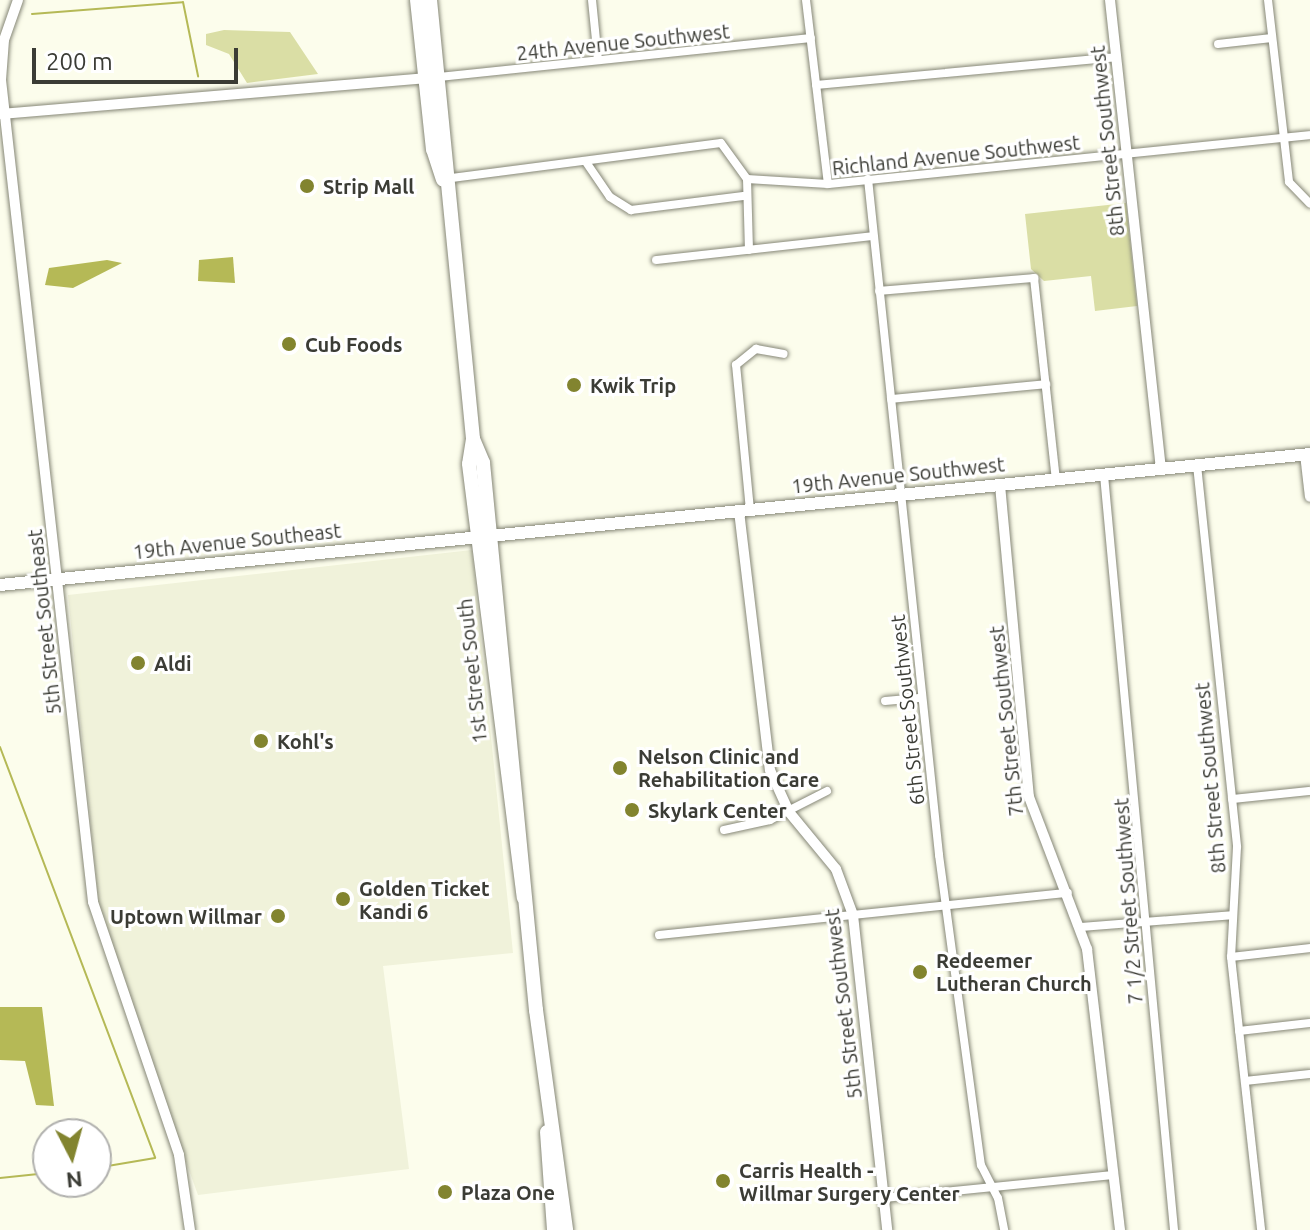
<!DOCTYPE html>
<html>
<head>
<meta charset="utf-8">
<style>
	body { margin:0 }
	#map { position:relative; width:1310px; height:1230px; overflow:hidden; background:#fcfdec; font-family:Ubuntu,sans-serif }
	div>[style] { position:absolute }
	[style*='--x'] { left:calc(var(--x)*1px); top:calc(var(--y)*1px); width:calc(var(--w)*1px); rotate:calc(var(--a)*1deg) }
	.built>* { inset:0; background:#f0f2da }
	.green>* { inset:0; background:#dadea5 }
	.water>* { inset:0; background:#b5b956 }
	.stream>* { height:2px; margin:-1px; padding:0 1px; transform-origin:1px; border-radius:1px; background:#b5b956 }
	.roads { filter:drop-shadow(0 0 2px #868777) drop-shadow(0 0 2px #868777) }
	.minor>* { height:8px; margin:-4px; padding:0 4px; transform-origin:4px; border-radius:4px; background:#fff }
	.tertiary>* { height:10px; margin:-5px; padding:0 5px; transform-origin:5px; border-radius:5px; background:#fff }
	.secondary>* { height:12px; margin:-6px; padding:0 6px; transform-origin:6px; border-radius:6px; background:#fff }
	.primary>* { height:14px; margin:-7px; padding:0 7px; transform-origin:7px; border-radius:7px; background:#fff }
	.dots>* { width:22px; height:22px; translate:-50% -50%; box-sizing:border-box; border:4px solid #fff; border-radius:50% }
	span { translate:-50% -50%; white-space:nowrap; text-align:center; line-height:1.15; -webkit-text-stroke:6px #fff; paint-order:stroke }
	.street-label { font-size:20px; color:#3b3c35 }
	.poi-label { font-size:20px; color:#3b3c35; font-weight:700 }
	.left { translate:0 -50%; text-align:left }
	.right { translate:-100% -50%; text-align:right }
	.north { position:absolute; left:32px; top:1118px; width:80px; height:80px; box-sizing:border-box; background:#fff; border:2px solid #b1b1ae; border-radius:50%; rotate:174deg; font-size:22px; font-weight:700; line-height:32px; text-align:center; color:#3b3c35 }
	.north::after { content:''; display:block; margin:auto; width:28px; height:36px; background:#82842f; clip-path:polygon(50% 0,100% 100%,50% 72%,0 100%) }
	.scale { position:absolute; left:32px; top:48px; width:206px; height:36px; box-sizing:border-box; border:4px solid #3b3c35; border-top:0; padding-left:10px; font-size:24px; line-height:28px; white-space:nowrap; color:#3b3c35; -webkit-text-stroke:6px #fff; paint-order:stroke }
</style>
</head>
<body>
<div id="map">
	<div class="built">
		<i style="clip-path:polygon(472px 550px,513px 953px,383px 966px,409px 1169px,198px 1195px,101px 927px,68px 595px)"></i>
	</div>
	<div class="green">
		<i style="clip-path:polygon(224px 30px,290px 32px,318px 74px,247px 83px,229px 54px,206px 45px,206px 34px)"></i>
		<i style="clip-path:polygon(1126px 203px,1137px 306px,1095px 311px,1091px 276px,1044px 281px,1031px 269px,1025px 214px)"></i>
	</div>
	<div class="water">
		<i style="clip-path:polygon(233px 257px,235px 283px,198px 281px,199px 260px)"></i>
		<i style="clip-path:polygon(107px 260px,122px 263px,73px 288px,45px 285px,49px 268px)"></i>
		<i style="clip-path:polygon(0 1007px,42px 1007px,54px 1106px,36px 1105px,25px 1061px,0 1060px)"></i>
	</div>
	<div class="stream">
		<i style="--x:32;--y:14;--w:151;--a:-4.5"></i>
		<i style="--x:183;--y:2;--w:76;--a:78.5"></i>
		<i style="--x:0;--y:747;--w:439;--a:69.3"></i>
		<i style="--x:155;--y:1158;--w:60;--a:170.4"></i>
		<i style="--x:0;--y:1178;--w:48;--a:-5.9"></i>
	</div>
	<div class="roads">
		<div class="minor">
			<i style="--x:592;--y:0;--w:60;--a:84.3"></i>
			<i style="--x:806;--y:0;--w:185;--a:83.2"></i>
			<i style="--x:1268;--y:0;--w:183;--a:83.4"></i>
			<i style="--x:1289;--y:182;--w:30;--a:46"></i>
			<i style="--x:1218;--y:44;--w:54;--a:-6.3"></i>
			<i style="--x:439;--y:77;--w:374;--a:-6"></i>
			<i style="--x:816;--y:85;--w:301;--a:-5.3"></i>
			<i style="--x:586;--y:162;--w:42;--a:55.6"></i>
			<i style="--x:610;--y:197;--w:25;--a:32"></i>
			<i style="--x:631;--y:210;--w:113;--a:-7.1"></i>
			<i style="--x:444;--y:179;--w:279;--a:-7.4"></i>
			<i style="--x:721;--y:143;--w:44;--a:54.2"></i>
			<i style="--x:747;--y:179;--w:71;--a:88.4"></i>
			<i style="--x:747;--y:179;--w:81;--a:3.5"></i>
			<i style="--x:828;--y:184;--w:484;--a:-5.8"></i>
			<i style="--x:868;--y:179;--w:680;--a:84"></i>
			<i style="--x:939;--y:855;--w:313;--a:82.3"></i>
			<i style="--x:981;--y:1165;--w:37;--a:63"></i>
			<i style="--x:998;--y:1198;--w:33;--a:79"></i>
			<i style="--x:656;--y:260;--w:218;--a:-6.3"></i>
			<i style="--x:879;--y:291;--w:156;--a:-4.8"></i>
			<i style="--x:1034;--y:278;--w:202;--a:83.8"></i>
			<i style="--x:891;--y:399;--w:156;--a:-5.5"></i>
			<i style="--x:1197;--y:465;--w:384;--a:84"></i>
			<i style="--x:1237;--y:847;--w:110;--a:93.1"></i>
			<i style="--x:1231;--y:957;--w:275;--a:83.7"></i>
			<i style="--x:1104;--y:475;--w:758;--a:84.7"></i>
			<i style="--x:750;--y:510;--w:146;--a:-95.5"></i>
			<i style="--x:736;--y:365;--w:26;--a:-39"></i>
			<i style="--x:756;--y:349;--w:28;--a:10"></i>
			<i style="--x:885;--y:701;--w:37;--a:-5"></i>
			<i style="--x:1232;--y:799;--w:78;--a:-5.9"></i>
			<i style="--x:724;--y:830;--w:47;--a:-12.3"></i>
			<i style="--x:770;--y:820;--w:64;--a:-27"></i>
			<i style="--x:1081;--y:927;--w:151;--a:-4.5"></i>
			<i style="--x:659;--y:935;--w:411;--a:-5.9"></i>
			<i style="--x:1231;--y:957;--w:80;--a:-6.5"></i>
			<i style="--x:1239;--y:1031;--w:71;--a:-6.4"></i>
			<i style="--x:1245;--y:1081;--w:65;--a:-6.1"></i>
			<i style="--x:883;--y:1198;--w:232;--a:-5.7"></i>
		</div>
		<div class="tertiary">
			<i style="--x:18;--y:0;--w:42;--a:109.3"></i>
			<i style="--x:4;--y:40;--w:40;--a:94.3"></i>
			<i style="--x:1;--y:80;--w:827;--a:83.61"></i>
			<i style="--x:93;--y:902;--w:267;--a:71.2"></i>
			<i style="--x:179;--y:1155;--w:76;--a:81.7"></i>
			<i style="--x:1110;--y:0;--w:471;--a:83.8"></i>
			<i style="--x:0;--y:114;--w:433;--a:-4.8"></i>
			<i style="--x:1305;--y:454;--w:43;--a:83.4"></i>
			<i style="--x:1000;--y:485;--w:313;--a:84.7"></i>
			<i style="--x:1029;--y:797;--w:163;--a:69.1"></i>
			<i style="--x:1087;--y:949;--w:283;--a:83.3"></i>
			<i style="--x:739;--y:511;--w:261;--a:83.2"></i>
			<i style="--x:770;--y:770;--w:46;--a:65.7"></i>
			<i style="--x:789;--y:812;--w:74;--a:50.5"></i>
			<i style="--x:836;--y:869;--w:49;--a:69.7"></i>
			<i style="--x:853;--y:915;--w:317;--a:83.8"></i>
		</div>
		<div class="secondary">
			<i style="--x:0;--y:585;--w:1317;--a:-5.71"></i>
		</div>
		<div class="primary">
			<i style="--x:417;--y:0;--w:150;--a:83.9"></i>
			<i style="--x:433;--y:149;--w:32;--a:72"></i>
			<i style="--x:430;--y:0;--w:441;--a:84.4"></i>
			<i style="--x:473;--y:439;--w:25;--a:99"></i>
			<i style="--x:469;--y:464;--w:437;--a:82.8"></i>
			<i style="--x:473;--y:439;--w:26;--a:67"></i>
			<i style="--x:483;--y:463;--w:550;--a:84.47"></i>
			<i style="--x:536;--y:1010;--w:222;--a:82.2"></i>
			<i style="--x:547;--y:1132;--w:98;--a:85.9"></i>
		</div>
	</div>
	<div class="dots">
		<i style="left:307px;top:186px;background:#82842f"></i>
		<i style="left:289px;top:344px;background:#82842f"></i>
		<i style="left:574px;top:385px;background:#82842f"></i>
		<i style="left:138px;top:663px;background:#82842f"></i>
		<i style="left:261px;top:741px;background:#82842f"></i>
		<i style="left:620px;top:768px;background:#82842f"></i>
		<i style="left:632px;top:810px;background:#82842f"></i>
		<i style="left:343px;top:899px;background:#82842f"></i>
		<i style="left:278px;top:916px;background:#82842f"></i>
		<i style="left:920px;top:972px;background:#82842f"></i>
		<i style="left:723px;top:1181px;background:#82842f"></i>
		<i style="left:445px;top:1192px;background:#82842f"></i>
	</div>
	<div class="street-label">
		<span style="left:623px;top:42px;rotate:-6deg">24th Avenue Southwest</span>
		<span style="left:1107px;top:141px;rotate:-96deg">8th Street Southwest</span>
		<span style="left:956px;top:155px;rotate:-6deg">Richland Avenue Southwest</span>
		<span style="left:898px;top:475px;rotate:-6deg">19th Avenue Southwest</span>
		<span style="left:237px;top:541px;rotate:-6deg">19th Avenue Southeast</span>
		<span style="left:44px;top:622px;rotate:-96deg">5th Street Southeast</span>
		<span style="left:472px;top:671px;rotate:-96deg">1st Street South</span>
		<span style="left:907px;top:710px;rotate:-96deg">6th Street Southwest</span>
		<span style="left:1006px;top:721px;rotate:-96deg">7th Street Southwest</span>
		<span style="left:1210px;top:778px;rotate:-95deg">8th Street Southwest</span>
		<span style="left:1128px;top:901px;rotate:-94deg">7 1/2 Street Southwest</span>
		<span style="left:843px;top:1004px;rotate:-97deg">5th Street Southwest</span>
	</div>
	<div class="poi-label">
		<span class="left" style="left:323px;top:186px">Strip Mall</span>
		<span class="left" style="left:305px;top:344px">Cub Foods</span>
		<span class="left" style="left:590px;top:385px">Kwik Trip</span>
		<span class="left" style="left:154px;top:663px">Aldi</span>
		<span class="left" style="left:277px;top:741px">Kohl's</span>
		<span class="left" style="left:638px;top:768px">Nelson Clinic and<br>Rehabilitation Care</span>
		<span class="left" style="left:648px;top:810px">Skylark Center</span>
		<span class="left" style="left:359px;top:900px">Golden Ticket<br>Kandi 6</span>
		<span class="right" style="left:262px;top:916px">Uptown Willmar</span>
		<span class="left" style="left:936px;top:972px">Redeemer<br>Lutheran Church</span>
		<span class="left" style="left:739px;top:1182px">Carris Health -<br>Willmar Surgery Center</span>
		<span class="left" style="left:461px;top:1192px">Plaza One</span>
	</div>
	<div class="north">N</div>
	<div class="scale">200 m</div>
</div>
</body>
</html>
